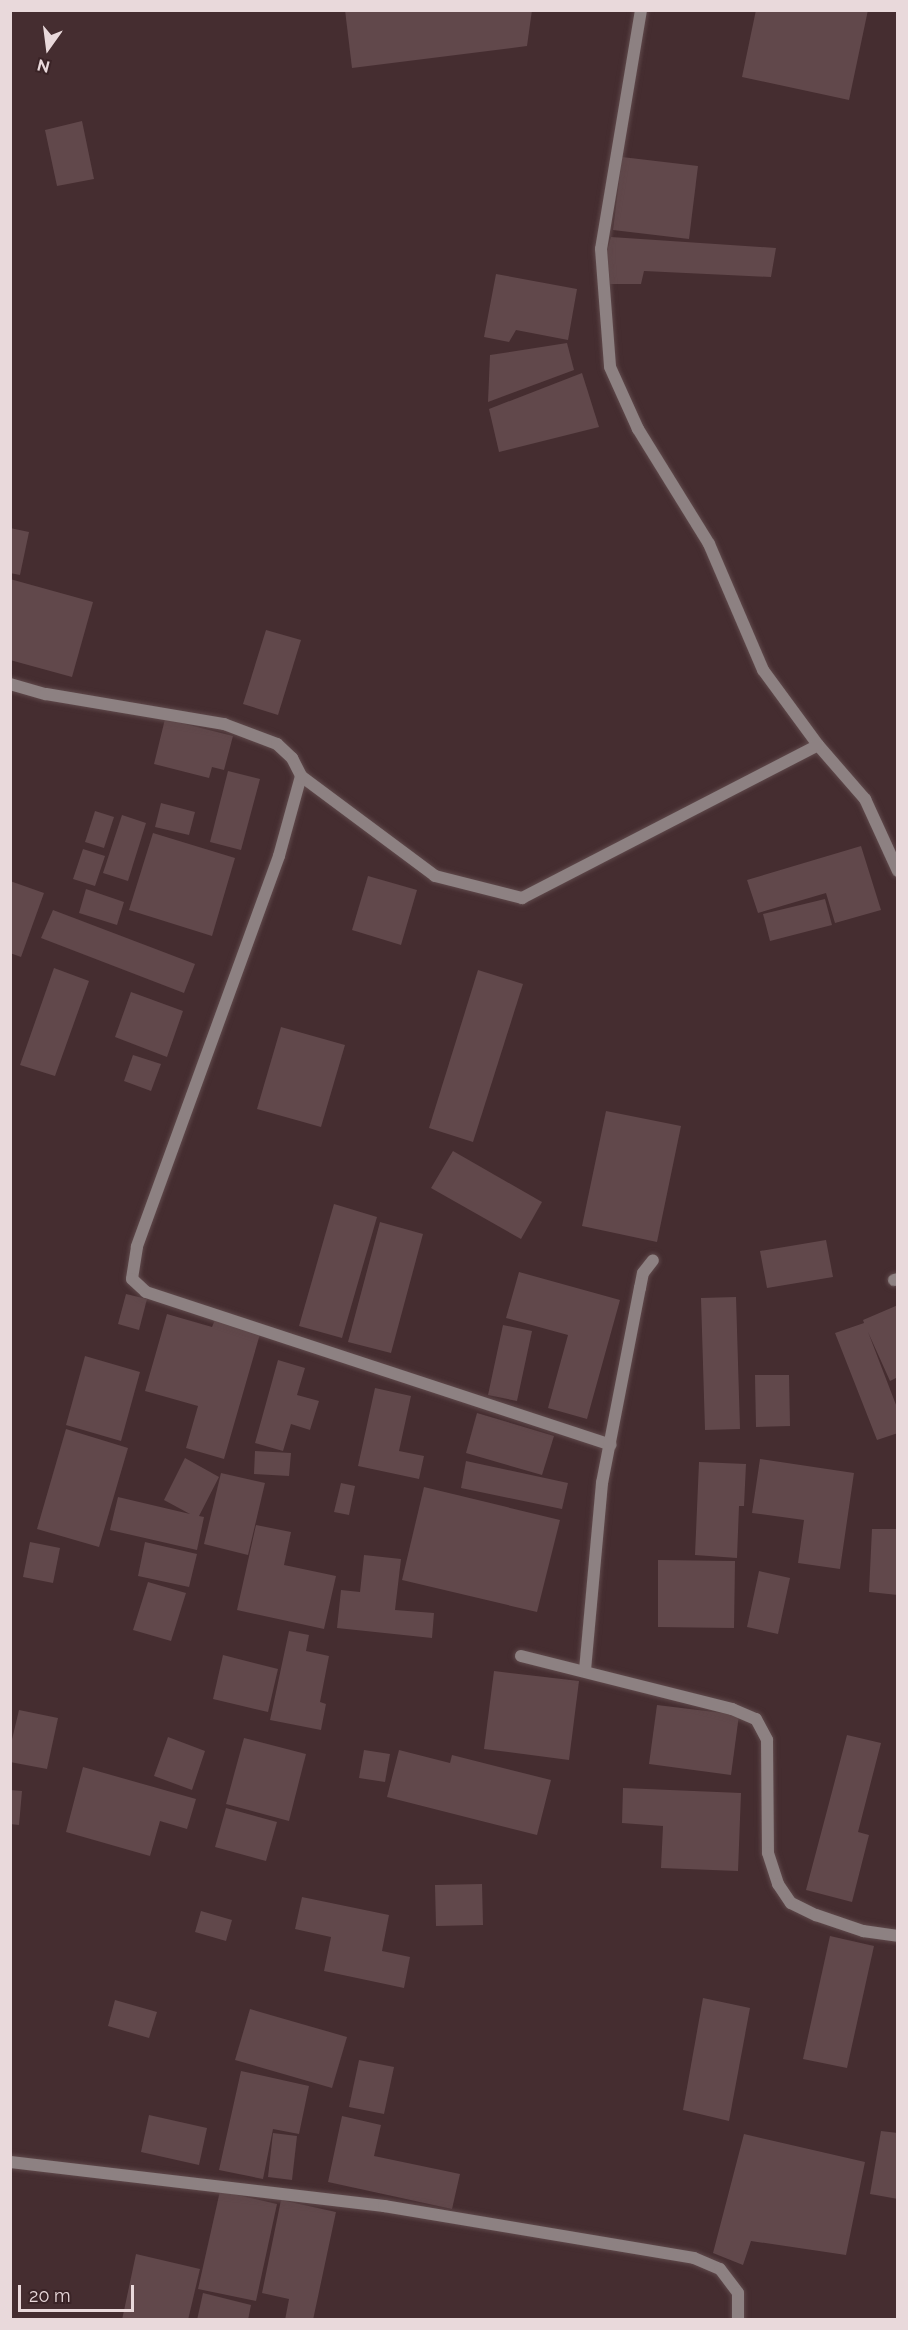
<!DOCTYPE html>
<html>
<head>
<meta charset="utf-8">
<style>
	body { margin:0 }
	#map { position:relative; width:908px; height:2330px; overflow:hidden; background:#452d30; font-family:Raleway,sans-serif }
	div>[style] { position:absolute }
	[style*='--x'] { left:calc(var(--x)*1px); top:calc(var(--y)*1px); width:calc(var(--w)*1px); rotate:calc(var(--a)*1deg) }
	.building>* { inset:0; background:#61484b }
	.roads { filter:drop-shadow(0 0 2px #5f494b) drop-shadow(0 0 2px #5f494b) }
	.street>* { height:12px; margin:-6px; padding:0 6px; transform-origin:6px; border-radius:6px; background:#8d8182 }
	span { translate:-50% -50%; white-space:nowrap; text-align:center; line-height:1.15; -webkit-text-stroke:5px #3a2326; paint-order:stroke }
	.frame { position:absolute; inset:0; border:12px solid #e9d9db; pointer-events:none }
	.north { position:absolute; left:18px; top:18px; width:60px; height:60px; -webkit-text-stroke:4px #3a2326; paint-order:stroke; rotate:194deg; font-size:16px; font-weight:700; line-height:24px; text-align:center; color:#e9d9db }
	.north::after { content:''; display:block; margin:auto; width:21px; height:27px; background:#e9d9db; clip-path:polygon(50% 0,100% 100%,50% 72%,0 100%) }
	.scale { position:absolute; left:18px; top:2285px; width:116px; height:27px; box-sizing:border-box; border:3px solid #e9d9db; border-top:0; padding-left:8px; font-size:18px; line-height:21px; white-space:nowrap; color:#e9d9db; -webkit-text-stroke:4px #3a2326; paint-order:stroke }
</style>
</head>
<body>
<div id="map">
	<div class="building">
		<i style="clip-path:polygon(345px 10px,532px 10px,527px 46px,352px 68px)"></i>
		<i style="clip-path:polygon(756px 10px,868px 10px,849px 100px,742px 77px)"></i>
		<i style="clip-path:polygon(82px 121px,94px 179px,57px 186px,45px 130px)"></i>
		<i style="clip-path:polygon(622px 157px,698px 166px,689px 239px,613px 230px)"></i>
		<i style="clip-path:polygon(611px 237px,776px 248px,771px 277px,644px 271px,641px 284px,610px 284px,607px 251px)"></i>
		<i style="clip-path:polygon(496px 274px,577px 289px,568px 340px,516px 330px,509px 342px,484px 337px)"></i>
		<i style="clip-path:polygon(567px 343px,574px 370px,488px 402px,490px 355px)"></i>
		<i style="clip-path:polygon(582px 373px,599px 427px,499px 452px,489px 409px)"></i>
		<i style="clip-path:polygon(10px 528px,29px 532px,20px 575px,10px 573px)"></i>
		<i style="clip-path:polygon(10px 579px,93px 602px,72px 677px,10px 660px)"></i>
		<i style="clip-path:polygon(266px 630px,301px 640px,278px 715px,243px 704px)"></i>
		<i style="clip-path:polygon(165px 719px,233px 736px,224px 770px,212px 767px,209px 778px,154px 764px)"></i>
		<i style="clip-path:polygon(228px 771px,260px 779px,241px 850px,210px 842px)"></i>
		<i style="clip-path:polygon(161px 803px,195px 812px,189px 835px,155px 827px)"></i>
		<i style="clip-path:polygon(95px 811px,114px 817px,104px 848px,85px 842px)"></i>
		<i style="clip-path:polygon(122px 815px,146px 823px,128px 881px,103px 873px)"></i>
		<i style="clip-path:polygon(153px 833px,235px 858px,212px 936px,129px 910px)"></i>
		<i style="clip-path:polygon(861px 846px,881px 910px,835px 923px,826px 893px,758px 913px,747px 880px)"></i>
		<i style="clip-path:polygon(83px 849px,105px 856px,95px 886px,73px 879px)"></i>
		<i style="clip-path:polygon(368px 876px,417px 890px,401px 945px,352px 930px)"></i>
		<i style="clip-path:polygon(10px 881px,44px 893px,21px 957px,10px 953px)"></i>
		<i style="clip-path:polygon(86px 889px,124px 902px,117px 925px,79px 913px)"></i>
		<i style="clip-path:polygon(825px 899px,832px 925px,770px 941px,763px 914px)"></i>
		<i style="clip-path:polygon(53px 910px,195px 964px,184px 993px,41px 938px)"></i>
		<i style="clip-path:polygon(54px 968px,89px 981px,55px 1076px,20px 1065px)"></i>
		<i style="clip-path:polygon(478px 970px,523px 984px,473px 1142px,429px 1128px)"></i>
		<i style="clip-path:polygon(131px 992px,183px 1011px,167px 1057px,115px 1037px)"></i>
		<i style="clip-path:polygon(281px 1027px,345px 1045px,321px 1127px,257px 1109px)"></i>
		<i style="clip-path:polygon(133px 1055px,161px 1064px,151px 1091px,124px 1081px)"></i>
		<i style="clip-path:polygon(606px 1111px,681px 1126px,657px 1242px,582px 1226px)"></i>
		<i style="clip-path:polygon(453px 1151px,542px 1202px,521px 1239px,431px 1188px)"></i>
		<i style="clip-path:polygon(334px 1204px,377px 1217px,342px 1338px,299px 1326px)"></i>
		<i style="clip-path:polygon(380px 1222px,423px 1234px,391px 1353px,348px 1342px)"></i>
		<i style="clip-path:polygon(826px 1240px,833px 1277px,767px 1288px,760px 1251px)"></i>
		<i style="clip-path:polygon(519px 1272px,620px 1300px,587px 1419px,548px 1408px,568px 1335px,506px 1318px)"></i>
		<i style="clip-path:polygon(126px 1294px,147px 1299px,139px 1330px,118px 1324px)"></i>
		<i style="clip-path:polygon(736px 1297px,740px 1429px,705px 1430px,701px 1298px)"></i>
		<i style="clip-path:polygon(898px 1305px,898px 1377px,890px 1381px,868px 1332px,898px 1410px,898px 1433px,877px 1440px,835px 1333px,864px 1323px,863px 1320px)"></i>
		<i style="clip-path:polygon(167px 1314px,212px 1327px,215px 1320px,260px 1334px,224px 1459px,186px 1448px,198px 1406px,145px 1391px)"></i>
		<i style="clip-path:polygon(503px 1325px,532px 1331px,517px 1401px,488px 1395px)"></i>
		<i style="clip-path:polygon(85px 1356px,140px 1372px,121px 1441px,66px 1425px)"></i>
		<i style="clip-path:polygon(278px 1360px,305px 1368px,297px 1395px,319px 1401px,310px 1430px,291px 1424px,283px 1451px,255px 1443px)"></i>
		<i style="clip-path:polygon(755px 1375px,789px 1375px,790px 1426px,756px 1427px)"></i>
		<i style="clip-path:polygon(375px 1388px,411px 1396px,399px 1451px,424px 1456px,419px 1479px,358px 1466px)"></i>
		<i style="clip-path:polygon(477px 1413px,554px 1436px,542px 1475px,466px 1453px)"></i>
		<i style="clip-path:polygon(66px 1429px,128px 1448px,99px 1547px,37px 1529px)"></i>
		<i style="clip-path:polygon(255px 1451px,291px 1453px,289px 1476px,254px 1474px)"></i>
		<i style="clip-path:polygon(185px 1458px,219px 1477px,199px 1516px,204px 1517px,197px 1550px,110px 1530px,118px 1497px,190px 1514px,164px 1500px)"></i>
		<i style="clip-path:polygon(760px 1459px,854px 1473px,840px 1569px,798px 1563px,804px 1520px,752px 1513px)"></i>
		<i style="clip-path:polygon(466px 1461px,568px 1483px,562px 1509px,461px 1488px)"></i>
		<i style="clip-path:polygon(699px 1462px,746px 1464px,744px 1506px,739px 1506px,737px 1558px,695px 1555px)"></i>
		<i style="clip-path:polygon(221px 1473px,265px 1483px,248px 1555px,204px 1544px)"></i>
		<i style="clip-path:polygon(341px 1483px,355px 1486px,349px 1515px,334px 1512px)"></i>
		<i style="clip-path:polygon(424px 1487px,560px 1520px,537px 1612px,402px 1580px)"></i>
		<i style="clip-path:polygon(256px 1525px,291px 1532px,284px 1565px,336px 1576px,324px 1629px,237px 1610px)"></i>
		<i style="clip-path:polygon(872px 1529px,898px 1529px,898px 1595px,869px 1592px)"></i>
		<i style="clip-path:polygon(30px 1542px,60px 1548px,53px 1583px,23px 1577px)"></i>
		<i style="clip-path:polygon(145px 1542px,197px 1554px,189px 1587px,138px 1576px)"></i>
		<i style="clip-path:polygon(364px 1555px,401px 1559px,395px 1610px,434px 1613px,432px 1638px,337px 1628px,341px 1590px,360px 1592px)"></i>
		<i style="clip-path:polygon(658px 1560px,735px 1561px,734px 1628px,658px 1627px)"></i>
		<i style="clip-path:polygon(759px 1571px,790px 1578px,778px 1634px,747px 1627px)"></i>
		<i style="clip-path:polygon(148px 1582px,186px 1593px,171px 1641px,133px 1630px)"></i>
		<i style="clip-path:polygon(289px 1631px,309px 1635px,306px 1651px,329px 1656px,320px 1702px,326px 1704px,321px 1730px,270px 1720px)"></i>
		<i style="clip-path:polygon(223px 1655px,278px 1669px,268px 1712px,213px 1699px)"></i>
		<i style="clip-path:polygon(494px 1671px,579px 1681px,569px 1760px,484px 1749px)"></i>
		<i style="clip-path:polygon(657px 1705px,739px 1715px,731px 1775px,649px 1764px)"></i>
		<i style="clip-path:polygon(19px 1710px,58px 1718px,47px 1769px,10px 1762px,10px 1748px)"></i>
		<i style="clip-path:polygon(847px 1735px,881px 1743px,858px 1832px,869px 1835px,852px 1902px,806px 1890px)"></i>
		<i style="clip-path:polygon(168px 1737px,205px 1751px,192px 1790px,154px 1776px)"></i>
		<i style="clip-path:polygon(244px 1738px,306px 1754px,289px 1821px,226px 1804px)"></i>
		<i style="clip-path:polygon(364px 1750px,390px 1754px,385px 1782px,359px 1778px)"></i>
		<i style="clip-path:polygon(399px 1750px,450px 1763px,452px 1755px,551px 1780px,537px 1835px,387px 1797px)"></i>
		<i style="clip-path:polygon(83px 1767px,196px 1799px,187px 1829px,160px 1821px,150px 1856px,66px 1832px)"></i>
		<i style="clip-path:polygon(623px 1788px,741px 1793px,738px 1871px,661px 1868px,663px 1826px,622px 1823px)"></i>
		<i style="clip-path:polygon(10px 1790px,22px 1791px,19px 1825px,10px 1824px)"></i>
		<i style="clip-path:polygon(226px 1808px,277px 1822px,266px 1861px,215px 1847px)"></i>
		<i style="clip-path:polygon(482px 1884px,483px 1925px,436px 1926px,435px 1885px)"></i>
		<i style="clip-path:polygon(302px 1897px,389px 1915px,382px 1951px,410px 1957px,404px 1988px,324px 1971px,331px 1937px,295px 1929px)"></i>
		<i style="clip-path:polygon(201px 1911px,232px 1920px,226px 1941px,195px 1932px)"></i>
		<i style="clip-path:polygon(830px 1936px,874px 1946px,847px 2068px,803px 2059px)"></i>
		<i style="clip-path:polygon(703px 1998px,750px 2008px,729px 2121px,683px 2110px)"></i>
		<i style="clip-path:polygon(115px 2000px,157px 2012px,149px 2038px,108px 2026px)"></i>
		<i style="clip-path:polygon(250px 2009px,347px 2037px,332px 2088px,235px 2060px)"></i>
		<i style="clip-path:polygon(359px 2060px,394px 2067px,384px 2114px,349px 2107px)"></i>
		<i style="clip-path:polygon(241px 2071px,309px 2086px,299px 2134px,273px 2129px,263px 2179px,219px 2170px)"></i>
		<i style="clip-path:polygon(149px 2115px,207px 2128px,199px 2165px,141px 2152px)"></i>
		<i style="clip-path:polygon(342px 2116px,381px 2125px,374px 2156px,460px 2174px,452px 2209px,328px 2182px)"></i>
		<i style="clip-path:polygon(881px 2131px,898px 2133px,898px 2199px,870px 2194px)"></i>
		<i style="clip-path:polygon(273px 2133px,297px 2136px,292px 2180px,268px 2177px)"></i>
		<i style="clip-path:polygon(744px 2134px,865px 2162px,846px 2255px,751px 2241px,743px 2265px,713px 2253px)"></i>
		<i style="clip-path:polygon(220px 2191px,277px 2204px,256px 2301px,198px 2289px)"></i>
		<i style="clip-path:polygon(281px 2200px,336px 2212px,313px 2320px,285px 2320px,289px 2299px,262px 2293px)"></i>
		<i style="clip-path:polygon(136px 2254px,200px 2269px,188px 2320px,122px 2320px)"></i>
		<i style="clip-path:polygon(203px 2293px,251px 2305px,248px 2320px,197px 2320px)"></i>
	</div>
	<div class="roads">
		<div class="street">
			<i style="--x:641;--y:10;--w:242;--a:99.5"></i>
			<i style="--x:601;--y:249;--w:118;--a:85.6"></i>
			<i style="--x:610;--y:367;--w:68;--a:65.7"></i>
			<i style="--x:638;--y:429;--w:135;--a:58.3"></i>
			<i style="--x:709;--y:544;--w:137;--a:66.8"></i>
			<i style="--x:763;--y:670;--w:93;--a:53.7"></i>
			<i style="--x:818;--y:745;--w:72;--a:49"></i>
			<i style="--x:865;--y:799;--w:79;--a:65.4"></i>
			<i style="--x:10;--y:684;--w:37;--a:16"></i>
			<i style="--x:46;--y:694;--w:181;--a:9.6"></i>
			<i style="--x:224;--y:724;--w:57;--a:20.7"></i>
			<i style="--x:277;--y:744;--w:21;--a:43"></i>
			<i style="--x:292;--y:758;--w:20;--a:63"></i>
			<i style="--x:301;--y:776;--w:83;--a:105.4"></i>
			<i style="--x:279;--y:856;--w:416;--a:110"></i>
			<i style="--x:137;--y:1247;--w:32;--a:99"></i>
			<i style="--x:132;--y:1279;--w:19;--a:43"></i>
			<i style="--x:146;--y:1292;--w:489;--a:18.2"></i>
			<i style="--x:301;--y:776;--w:167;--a:36.7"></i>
			<i style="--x:435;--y:876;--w:90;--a:14.2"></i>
			<i style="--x:522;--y:898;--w:333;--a:-27.3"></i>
			<i style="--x:894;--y:1280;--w:4;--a:-14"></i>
			<i style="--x:521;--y:1656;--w:218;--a:14.1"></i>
			<i style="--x:732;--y:1709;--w:26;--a:23"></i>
			<i style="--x:756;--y:1719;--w:24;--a:62"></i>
			<i style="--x:767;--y:1740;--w:113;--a:89.5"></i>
			<i style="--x:768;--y:1853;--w:33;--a:72"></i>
			<i style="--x:778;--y:1884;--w:23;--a:56"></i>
			<i style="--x:791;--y:1903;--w:28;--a:26"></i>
			<i style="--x:816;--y:1915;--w:50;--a:18.8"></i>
			<i style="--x:863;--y:1931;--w:35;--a:8"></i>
			<i style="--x:585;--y:1670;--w:188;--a:-84.8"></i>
			<i style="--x:602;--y:1483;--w:199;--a:-79"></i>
			<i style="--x:640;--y:1288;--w:15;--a:-79"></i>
			<i style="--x:643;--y:1273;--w:16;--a:-52"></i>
			<i style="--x:10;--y:2162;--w:377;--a:6.7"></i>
			<i style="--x:384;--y:2206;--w:314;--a:9.5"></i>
			<i style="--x:694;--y:2258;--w:28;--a:23"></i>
			<i style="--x:720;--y:2269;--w:30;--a:53"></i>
			<i style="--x:738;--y:2293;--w:27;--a:90"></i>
		</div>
	</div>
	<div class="frame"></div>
	<div class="north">N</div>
	<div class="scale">20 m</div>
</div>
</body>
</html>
